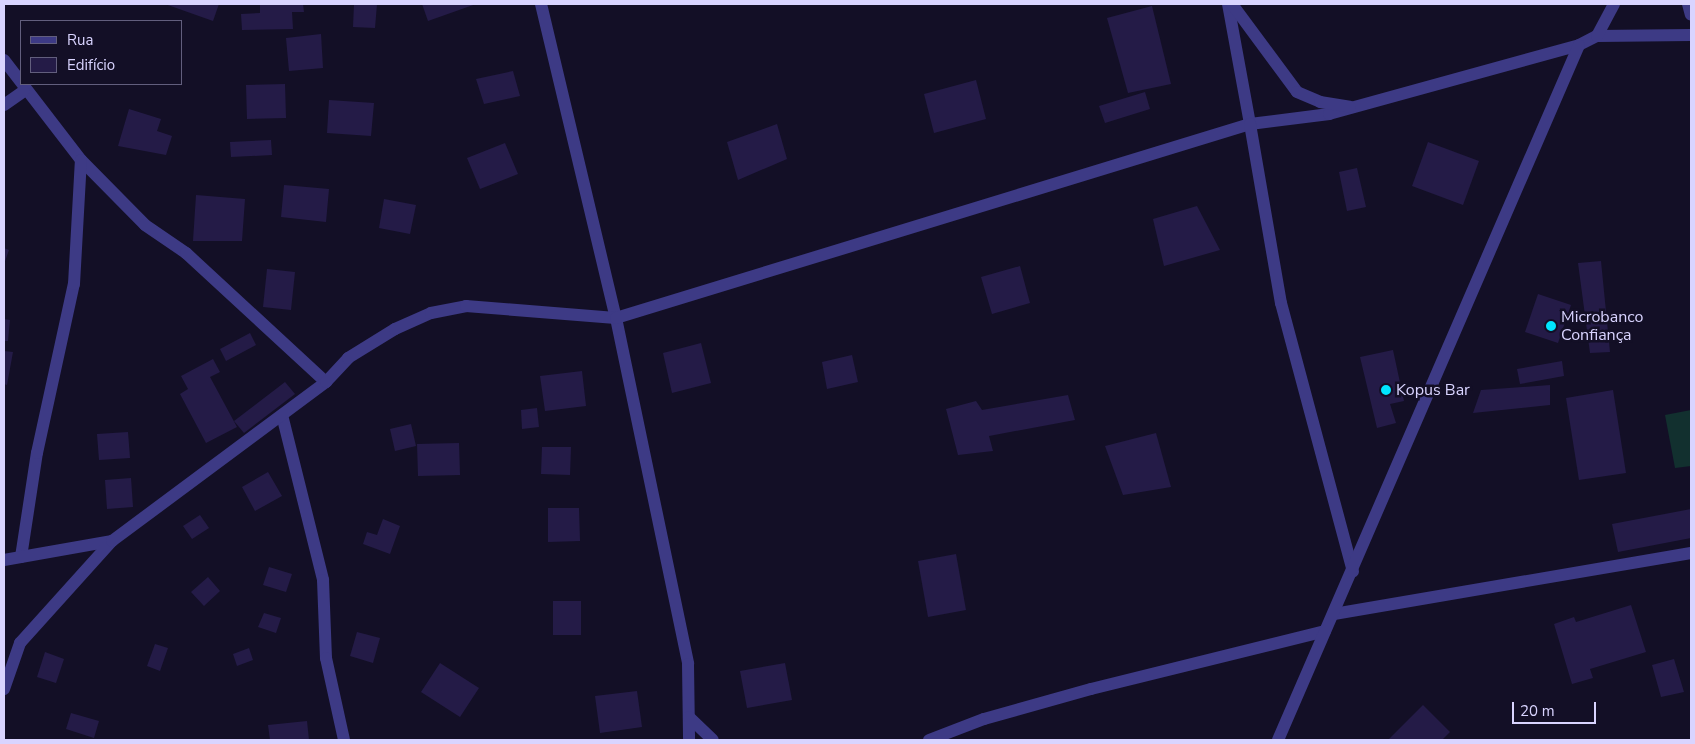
<!DOCTYPE html>
<html>
<head>
<meta charset="utf-8">
<style>
	body { margin:0 }
	#map { position:relative; width:1695px; height:744px; overflow:hidden; background:#130f26; font-family:"Nunito Sans",sans-serif }
	div>[style] { position:absolute }
	[style*='--x'] { left:calc(var(--x)*1px); top:calc(var(--y)*1px); width:calc(var(--w)*1px); rotate:calc(var(--a)*1deg) }
	.green>* { inset:0; background:#12302f }
	.building>* { inset:0; background:#241b47 }
	.minor>* { height:12px; margin:-6px; padding:0 6px; transform-origin:6px; border-radius:6px; background:#3d3a85 }
	.dots>* { width:14px; height:14px; translate:-50% -50%; box-sizing:border-box; border:2px solid #130f26; border-radius:50% }
	span { translate:-50% -50%; white-space:nowrap; text-align:center; line-height:1.15; -webkit-text-stroke:5px #130f26; paint-order:stroke }
	.poi-label { font-size:16px; color:#d9d4ff }
	.left { translate:0 -50%; text-align:left }
	.frame { position:absolute; inset:0; border:5px solid #d9d4ff; pointer-events:none }
	.legend { position:absolute; left:20px; top:20px; width:162px; height:65px; box-sizing:border-box; background:#130f26; border:1px solid #625e7d; margin:0; padding:6px 9px; list-style:none; font-size:15px; color:#d9d4ff }
	.legend li { display:flex; align-items:center; gap:10px; height:25px }
	.legend b { width:25px; border:1px solid #625e7d }
	.scale { position:absolute; left:1512px; top:702px; width:84px; height:22px; box-sizing:border-box; border:2px solid #d9d4ff; border-top:0; padding-left:6px; font-size:15px; line-height:18px; white-space:nowrap; color:#d9d4ff; -webkit-text-stroke:4px #130f26; paint-order:stroke }
</style>
</head>
<body>
<div id="map">
	<div class="green">
		<i style="clip-path:polygon(1691px 410px,1691px 466px,1675px 468px,1665px 415px)"></i>
	</div>
	<div class="building">
		<i style="clip-path:polygon(165px 4px,219px 4px,213px 21px)"></i>
		<i style="clip-path:polygon(260px 4px,303px 4px,304px 12px,292px 12px,293px 29px,242px 30px,241px 14px,260px 13px)"></i>
		<i style="clip-path:polygon(354px 4px,377px 4px,375px 28px,353px 27px)"></i>
		<i style="clip-path:polygon(422px 4px,476px 4px,428px 21px)"></i>
		<i style="clip-path:polygon(1152px 6px,1171px 84px,1128px 93px,1107px 18px)"></i>
		<i style="clip-path:polygon(321px 34px,323px 68px,289px 71px,286px 38px)"></i>
		<i style="clip-path:polygon(513px 71px,520px 96px,484px 104px,476px 79px)"></i>
		<i style="clip-path:polygon(976px 80px,986px 119px,934px 133px,924px 94px)"></i>
		<i style="clip-path:polygon(285px 84px,286px 118px,247px 119px,246px 85px)"></i>
		<i style="clip-path:polygon(1145px 92px,1150px 109px,1105px 123px,1099px 106px)"></i>
		<i style="clip-path:polygon(329px 100px,374px 103px,371px 136px,327px 133px)"></i>
		<i style="clip-path:polygon(129px 109px,161px 119px,157px 131px,172px 136px,166px 155px,118px 146px)"></i>
		<i style="clip-path:polygon(777px 124px,787px 159px,738px 180px,727px 142px)"></i>
		<i style="clip-path:polygon(271px 140px,272px 155px,231px 157px,230px 142px)"></i>
		<i style="clip-path:polygon(1428px 142px,1479px 161px,1463px 205px,1412px 186px)"></i>
		<i style="clip-path:polygon(505px 143px,518px 174px,480px 189px,467px 158px)"></i>
		<i style="clip-path:polygon(1357px 168px,1366px 207px,1347px 211px,1339px 172px)"></i>
		<i style="clip-path:polygon(284px 185px,329px 189px,326px 222px,281px 217px)"></i>
		<i style="clip-path:polygon(196px 195px,245px 199px,242px 241px,193px 241px)"></i>
		<i style="clip-path:polygon(384px 199px,416px 205px,410px 234px,379px 228px)"></i>
		<i style="clip-path:polygon(1197px 206px,1220px 250px,1164px 266px,1153px 219px)"></i>
		<i style="clip-path:polygon(4px 248px,9px 250px,4px 264px)"></i>
		<i style="clip-path:polygon(1601px 261px,1610px 352px,1590px 353px,1578px 263px)"></i>
		<i style="clip-path:polygon(1020px 266px,1030px 303px,992px 314px,981px 277px)"></i>
		<i style="clip-path:polygon(267px 269px,295px 272px,291px 310px,263px 307px)"></i>
		<i style="clip-path:polygon(1538px 294px,1571px 305px,1558px 343px,1525px 332px)"></i>
		<i style="clip-path:polygon(4px 319px,10px 320px,8px 341px,4px 341px)"></i>
		<i style="clip-path:polygon(250px 333px,256px 345px,226px 361px,220px 349px)"></i>
		<i style="clip-path:polygon(701px 343px,711px 383px,672px 393px,663px 353px)"></i>
		<i style="clip-path:polygon(1393px 350px,1404px 401px,1390px 404px,1396px 423px,1377px 428px,1360px 357px)"></i>
		<i style="clip-path:polygon(4px 351px,13px 352px,7px 385px,4px 384px)"></i>
		<i style="clip-path:polygon(852px 355px,858px 382px,827px 389px,822px 362px)"></i>
		<i style="clip-path:polygon(213px 359px,220px 372px,210px 377px,237px 427px,206px 443px,180px 394px,188px 389px,181px 376px)"></i>
		<i style="clip-path:polygon(1562px 361px,1564px 376px,1520px 384px,1517px 369px)"></i>
		<i style="clip-path:polygon(582px 371px,586px 406px,545px 411px,540px 376px)"></i>
		<i style="clip-path:polygon(285px 382px,295px 394px,244px 433px,234px 421px)"></i>
		<i style="clip-path:polygon(1550px 385px,1550px 405px,1473px 413px,1481px 390px)"></i>
		<i style="clip-path:polygon(1613px 390px,1626px 473px,1579px 480px,1566px 398px)"></i>
		<i style="clip-path:polygon(1068px 395px,1075px 420px,989px 436px,993px 451px,958px 455px,946px 409px,976px 401px,982px 410px)"></i>
		<i style="clip-path:polygon(537px 408px,539px 427px,522px 429px,521px 410px)"></i>
		<i style="clip-path:polygon(411px 424px,416px 446px,395px 451px,390px 429px)"></i>
		<i style="clip-path:polygon(128px 432px,130px 458px,99px 460px,97px 434px)"></i>
		<i style="clip-path:polygon(1156px 433px,1171px 487px,1123px 495px,1105px 446px)"></i>
		<i style="clip-path:polygon(459px 443px,460px 475px,418px 476px,417px 444px)"></i>
		<i style="clip-path:polygon(542px 447px,571px 447px,570px 475px,541px 474px)"></i>
		<i style="clip-path:polygon(268px 472px,282px 496px,255px 511px,242px 487px)"></i>
		<i style="clip-path:polygon(131px 478px,133px 507px,107px 509px,105px 480px)"></i>
		<i style="clip-path:polygon(548px 508px,579px 508px,580px 541px,548px 542px)"></i>
		<i style="clip-path:polygon(1691px 509px,1691px 538px,1618px 552px,1612px 524px)"></i>
		<i style="clip-path:polygon(200px 515px,209px 528px,192px 539px,183px 526px)"></i>
		<i style="clip-path:polygon(383px 519px,400px 526px,390px 554px,363px 544px,367px 532px,377px 535px)"></i>
		<i style="clip-path:polygon(956px 554px,966px 610px,928px 617px,918px 561px)"></i>
		<i style="clip-path:polygon(269px 567px,292px 574px,286px 592px,263px 585px)"></i>
		<i style="clip-path:polygon(208px 577px,220px 591px,204px 606px,191px 592px)"></i>
		<i style="clip-path:polygon(553px 601px,581px 601px,581px 635px,553px 635px)"></i>
		<i style="clip-path:polygon(1631px 605px,1646px 652px,1590px 669px,1593px 678px,1572px 684px,1554px 624px,1574px 617px,1576px 622px)"></i>
		<i style="clip-path:polygon(264px 613px,281px 618px,276px 633px,258px 627px)"></i>
		<i style="clip-path:polygon(357px 632px,380px 638px,373px 663px,350px 656px)"></i>
		<i style="clip-path:polygon(155px 644px,168px 648px,160px 671px,147px 666px)"></i>
		<i style="clip-path:polygon(249px 648px,253px 660px,237px 666px,233px 654px)"></i>
		<i style="clip-path:polygon(45px 652px,64px 659px,56px 683px,37px 677px)"></i>
		<i style="clip-path:polygon(1674px 659px,1684px 692px,1661px 697px,1652px 665px)"></i>
		<i style="clip-path:polygon(440px 663px,479px 688px,460px 717px,421px 692px)"></i>
		<i style="clip-path:polygon(785px 663px,792px 700px,747px 708px,740px 671px)"></i>
		<i style="clip-path:polygon(637px 691px,642px 727px,600px 733px,595px 696px)"></i>
		<i style="clip-path:polygon(1423px 705px,1450px 732px,1442px 740px,1388px 740px)"></i>
		<i style="clip-path:polygon(71px 713px,99px 721px,94px 738px,66px 729px)"></i>
		<i style="clip-path:polygon(307px 721px,309px 740px,270px 740px,268px 725px)"></i>
	</div>
	<div class="minor">
		<i style="--x:541;--y:4;--w:323;--a:76.6"></i>
		<i style="--x:616;--y:318;--w:353;--a:78.2"></i>
		<i style="--x:688;--y:664;--w:76;--a:89.2"></i>
		<i style="--x:1228;--y:4;--w:122;--a:79.6"></i>
		<i style="--x:1250;--y:124;--w:80;--a:-7.2"></i>
		<i style="--x:1329;--y:114;--w:259;--a:-15.4"></i>
		<i style="--x:1579;--y:45;--w:20;--a:-27"></i>
		<i style="--x:1597;--y:36;--w:94;--a:-0.6"></i>
		<i style="--x:1232;--y:4;--w:109;--a:53.5"></i>
		<i style="--x:1297;--y:92;--w:25;--a:23"></i>
		<i style="--x:1320;--y:102;--w:30;--a:9"></i>
		<i style="--x:1688;--y:4;--w:11;--a:75"></i>
		<i style="--x:1597;--y:36;--w:36;--a:-62"></i>
		<i style="--x:4;--y:60;--w:126;--a:52.4"></i>
		<i style="--x:81;--y:160;--w:91;--a:45.4"></i>
		<i style="--x:145;--y:225;--w:50;--a:34.3"></i>
		<i style="--x:186;--y:253;--w:190;--a:42.7"></i>
		<i style="--x:4;--y:105;--w:24;--a:-35"></i>
		<i style="--x:282;--y:415;--w:170;--a:76"></i>
		<i style="--x:323;--y:580;--w:78;--a:87.8"></i>
		<i style="--x:326;--y:658;--w:84;--a:77.6"></i>
		<i style="--x:21;--y:557;--w:105;--a:-81.3"></i>
		<i style="--x:37;--y:453;--w:173;--a:-77.7"></i>
		<i style="--x:74;--y:284;--w:124;--a:-86.8"></i>
		<i style="--x:4;--y:560;--w:110;--a:-10"></i>
		<i style="--x:1334;--y:614;--w:362;--a:-9.7"></i>
		<i style="--x:4;--y:689;--w:49;--a:-70.8"></i>
		<i style="--x:20;--y:643;--w:137;--a:-48"></i>
		<i style="--x:112;--y:541;--w:267;--a:-36.6"></i>
		<i style="--x:326;--y:382;--w:33;--a:-47"></i>
		<i style="--x:348;--y:358;--w:55;--a:-31.7"></i>
		<i style="--x:395;--y:329;--w:39;--a:-24"></i>
		<i style="--x:431;--y:313;--w:36;--a:-11"></i>
		<i style="--x:466;--y:306;--w:150;--a:4.6"></i>
		<i style="--x:616;--y:318;--w:663;--a:-17.01"></i>
		<i style="--x:1250;--y:124;--w:182;--a:80.2"></i>
		<i style="--x:1281;--y:303;--w:278;--a:75"></i>
		<i style="--x:689;--y:717;--w:33;--a:44"></i>
		<i style="--x:929;--y:740;--w:59;--a:-20.9"></i>
		<i style="--x:984;--y:719;--w:111;--a:-15.7"></i>
		<i style="--x:1091;--y:689;--w:241;--a:-13.9"></i>
		<i style="--x:1278;--y:740;--w:757;--a:-66.58"></i>
	</div>
	<div class="dots">
		<i style="left:1551px;top:326px;background:#00e5ff"></i>
		<i style="left:1386px;top:390px;background:#00e5ff"></i>
	</div>
	<div class="poi-label">
		<span class="left" style="left:1561px;top:326px">Microbanco<br>Confiança</span>
		<span class="left" style="left:1396px;top:390px">Kopus Bar</span>
	</div>
	<div class="frame"></div>
	<ul class="legend">
	<li><b style="height:6px;background:#3d3a85"></b>Rua</li>
	<li><b style="height:14px;background:#241b47"></b>Edifício</li>
	</ul>
	<div class="scale">20 m</div>
</div>
</body>
</html>
